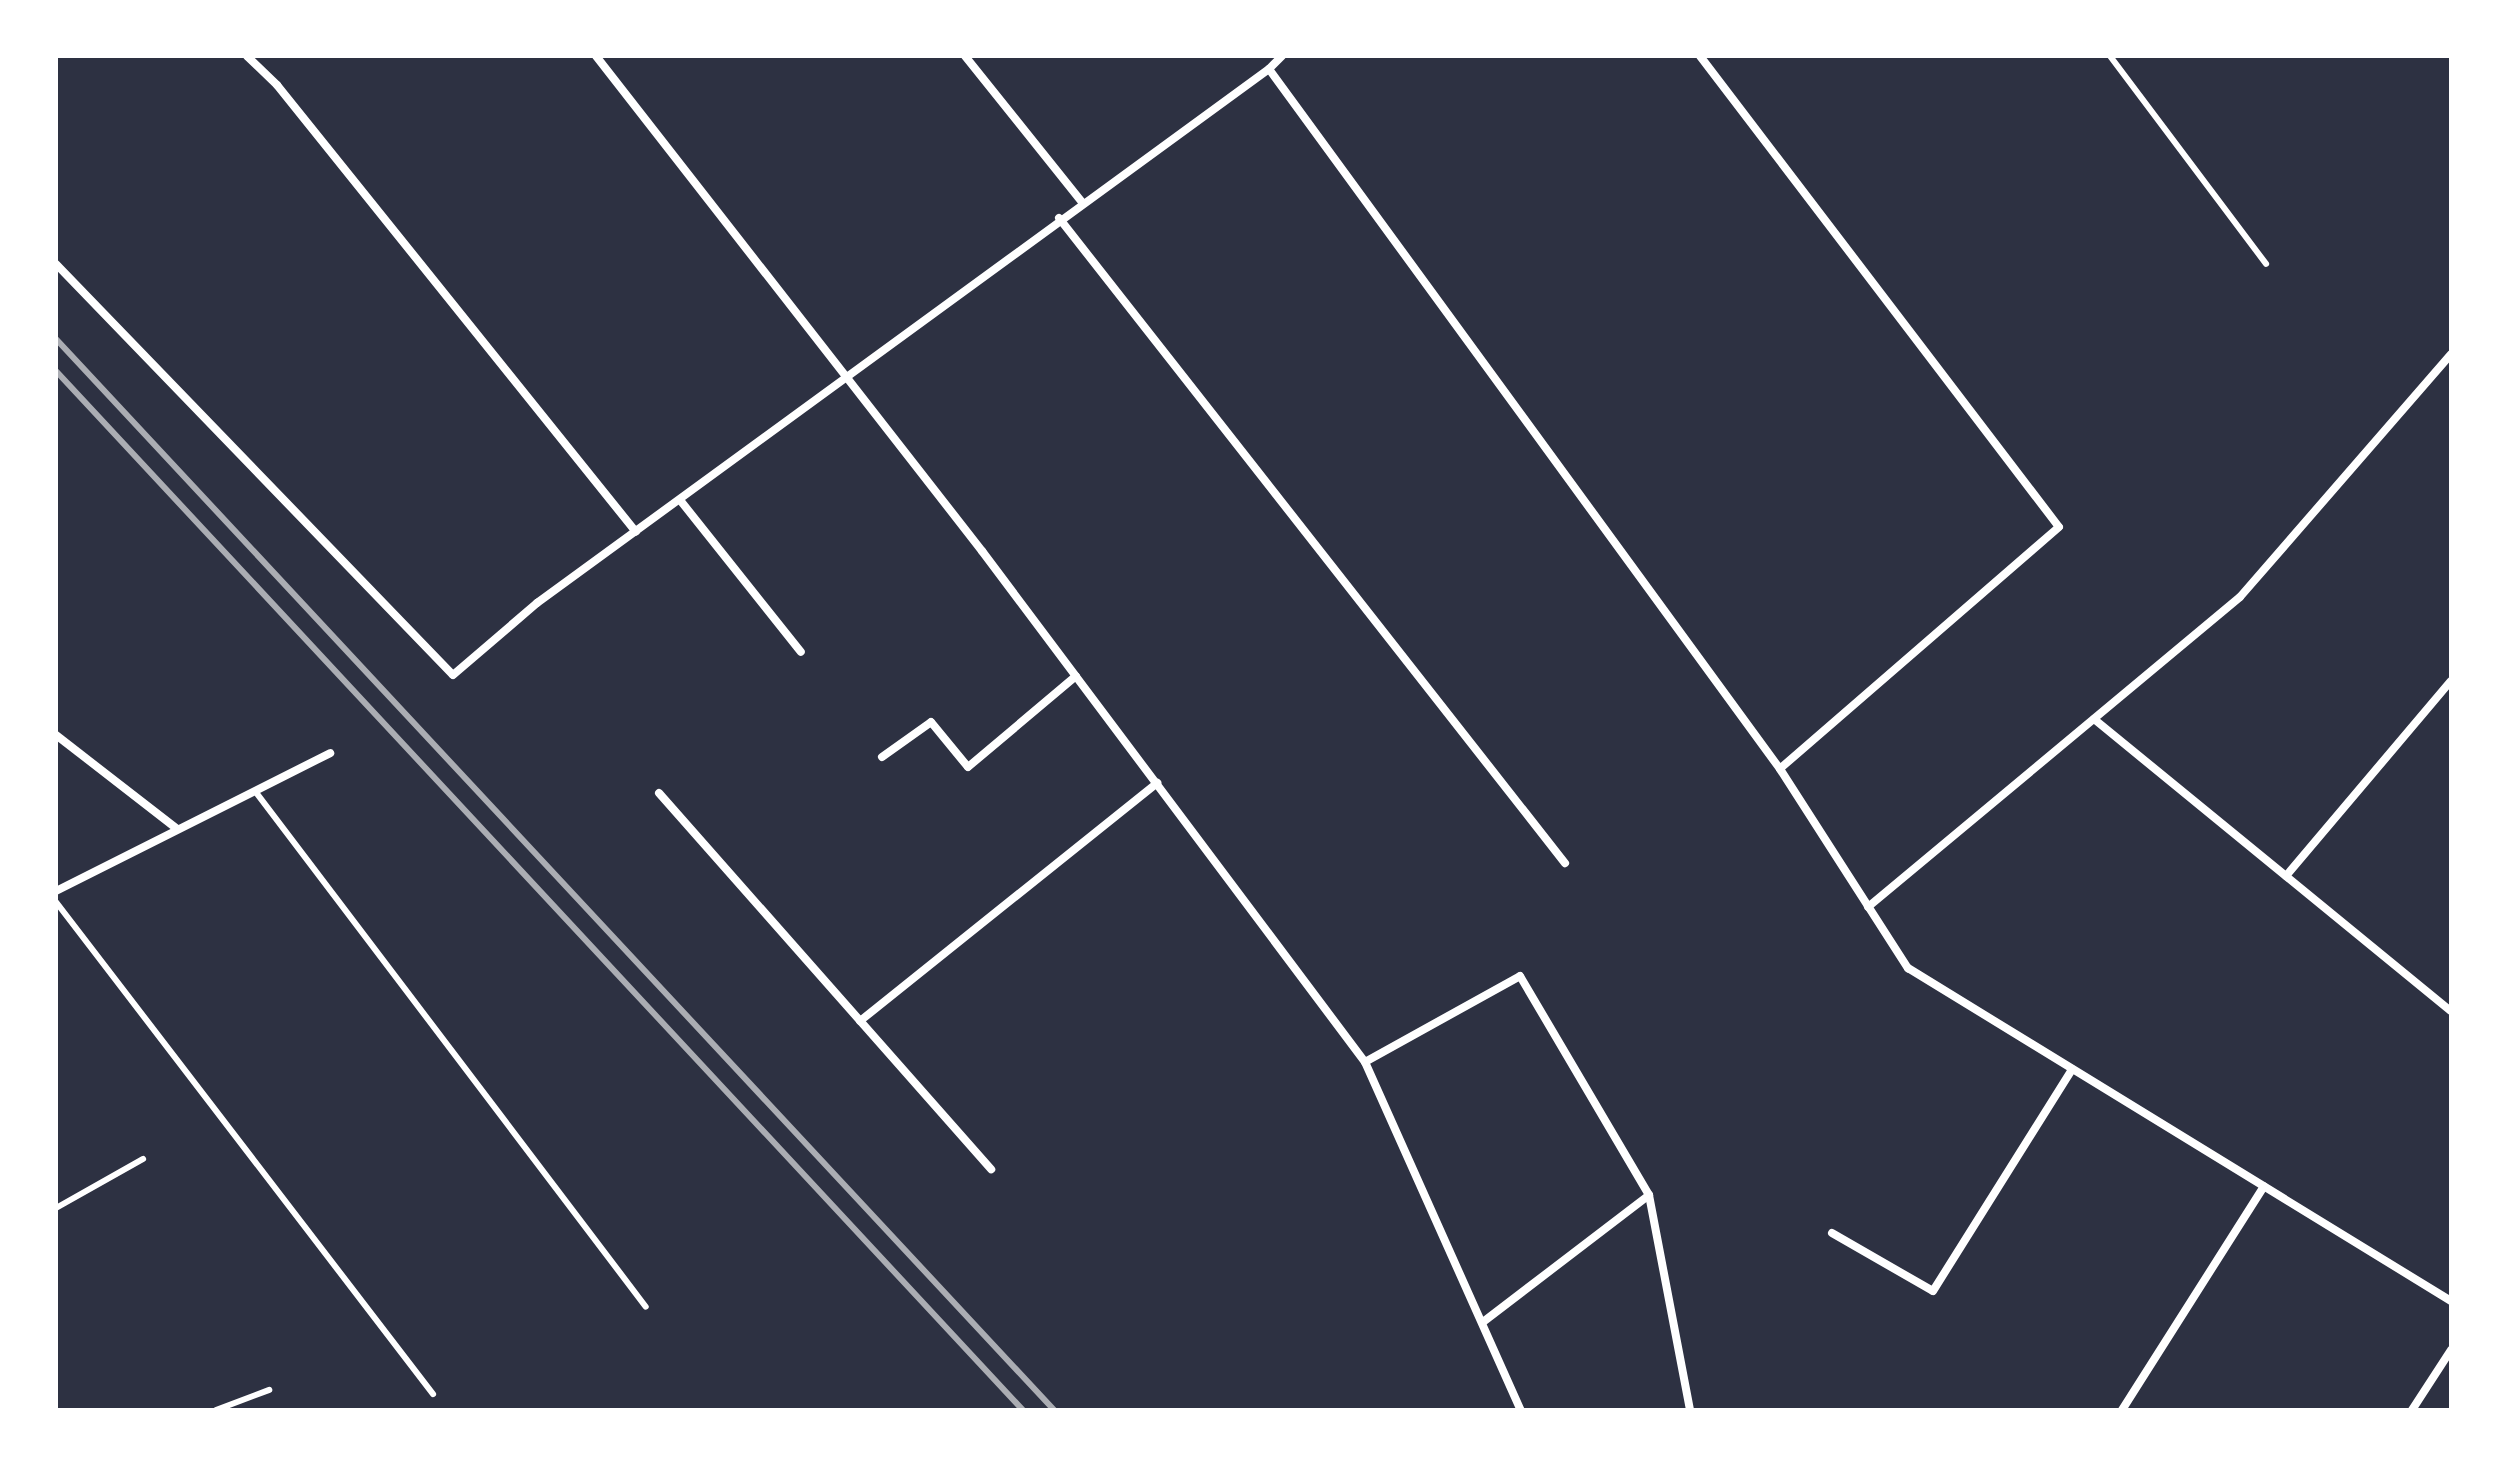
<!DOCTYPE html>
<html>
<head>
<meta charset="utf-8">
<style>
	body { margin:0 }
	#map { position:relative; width:2507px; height:1466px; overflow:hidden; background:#2d3142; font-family:"Fira Sans Condensed",sans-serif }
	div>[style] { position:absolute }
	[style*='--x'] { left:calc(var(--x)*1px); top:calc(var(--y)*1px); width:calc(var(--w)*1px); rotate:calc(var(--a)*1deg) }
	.service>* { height:6px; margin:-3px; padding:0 3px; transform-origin:3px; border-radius:3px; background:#fff }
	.minor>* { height:8px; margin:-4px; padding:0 4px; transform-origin:4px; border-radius:4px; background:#fff }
	.rail>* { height:6px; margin:-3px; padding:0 3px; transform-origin:3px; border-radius:3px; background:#abadb3 }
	span { translate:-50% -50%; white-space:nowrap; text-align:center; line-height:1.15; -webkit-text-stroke:6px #fff; paint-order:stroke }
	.frame { position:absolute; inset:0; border:58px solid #fff; pointer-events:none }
</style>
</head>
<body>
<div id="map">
	<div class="service">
		<i style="--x:2110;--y:56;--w:260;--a:53.1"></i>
		<i style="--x:255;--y:791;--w:647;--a:52.85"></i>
		<i style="--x:56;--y:902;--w:620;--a:52.54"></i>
		<i style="--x:56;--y:1208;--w:100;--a:-29.4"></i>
		<i style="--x:216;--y:1410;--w:57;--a:-20.7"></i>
	</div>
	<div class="minor">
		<i style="--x:247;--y:56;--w:42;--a:44"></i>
		<i style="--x:277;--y:85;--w:573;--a:51.23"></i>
		<i style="--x:596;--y:56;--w:628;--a:52.05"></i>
		<i style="--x:982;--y:551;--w:639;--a:53.15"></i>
		<i style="--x:1365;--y:1062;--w:381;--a:65.9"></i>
		<i style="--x:965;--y:56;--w:186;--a:51.3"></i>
		<i style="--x:1282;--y:56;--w:18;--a:135"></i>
		<i style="--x:1269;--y:69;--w:867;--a:53.87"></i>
		<i style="--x:1780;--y:769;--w:237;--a:57.3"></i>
		<i style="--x:1908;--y:968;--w:637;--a:31.52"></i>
		<i style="--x:1700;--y:56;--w:592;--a:52.69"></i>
		<i style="--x:2059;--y:527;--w:369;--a:139.1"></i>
		<i style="--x:1059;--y:218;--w:820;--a:51.89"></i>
		<i style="--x:56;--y:264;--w:571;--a:45.99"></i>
		<i style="--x:453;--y:675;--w:111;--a:-40.6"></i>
		<i style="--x:537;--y:603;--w:906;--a:-36.11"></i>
		<i style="--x:680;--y:500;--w:194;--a:51.5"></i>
		<i style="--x:2094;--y:719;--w:461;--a:39.3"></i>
		<i style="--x:56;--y:735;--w:153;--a:37.8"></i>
		<i style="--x:882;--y:757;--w:60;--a:-35.5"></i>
		<i style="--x:931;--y:722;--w:58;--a:50.6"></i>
		<i style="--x:968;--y:767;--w:141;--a:-40.1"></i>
		<i style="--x:659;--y:793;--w:502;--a:48.56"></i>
		<i style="--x:2286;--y:876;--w:255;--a:-49.8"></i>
		<i style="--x:56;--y:891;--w:307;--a:-26.7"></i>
		<i style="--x:1868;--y:907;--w:484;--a:-39.8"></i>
		<i style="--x:2240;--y:597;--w:322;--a:-49"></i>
		<i style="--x:860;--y:1021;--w:381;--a:-38.7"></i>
		<i style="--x:1365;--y:1062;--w:177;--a:-29"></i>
		<i style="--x:1520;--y:976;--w:254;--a:59.5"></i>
		<i style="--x:1649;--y:1195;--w:219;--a:79.2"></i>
		<i style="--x:1832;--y:1233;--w:116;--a:29.9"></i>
		<i style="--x:1933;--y:1291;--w:262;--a:-57.9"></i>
		<i style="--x:1483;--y:1322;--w:209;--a:-37.4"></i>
		<i style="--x:2122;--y:1410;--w:265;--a:-57.6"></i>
		<i style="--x:2412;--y:1410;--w:72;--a:-57"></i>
	</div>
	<div class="rail">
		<i style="--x:56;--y:339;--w:1464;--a:47.02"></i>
		<i style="--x:56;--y:371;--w:1419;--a:47.06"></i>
	</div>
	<div class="frame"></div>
</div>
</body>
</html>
